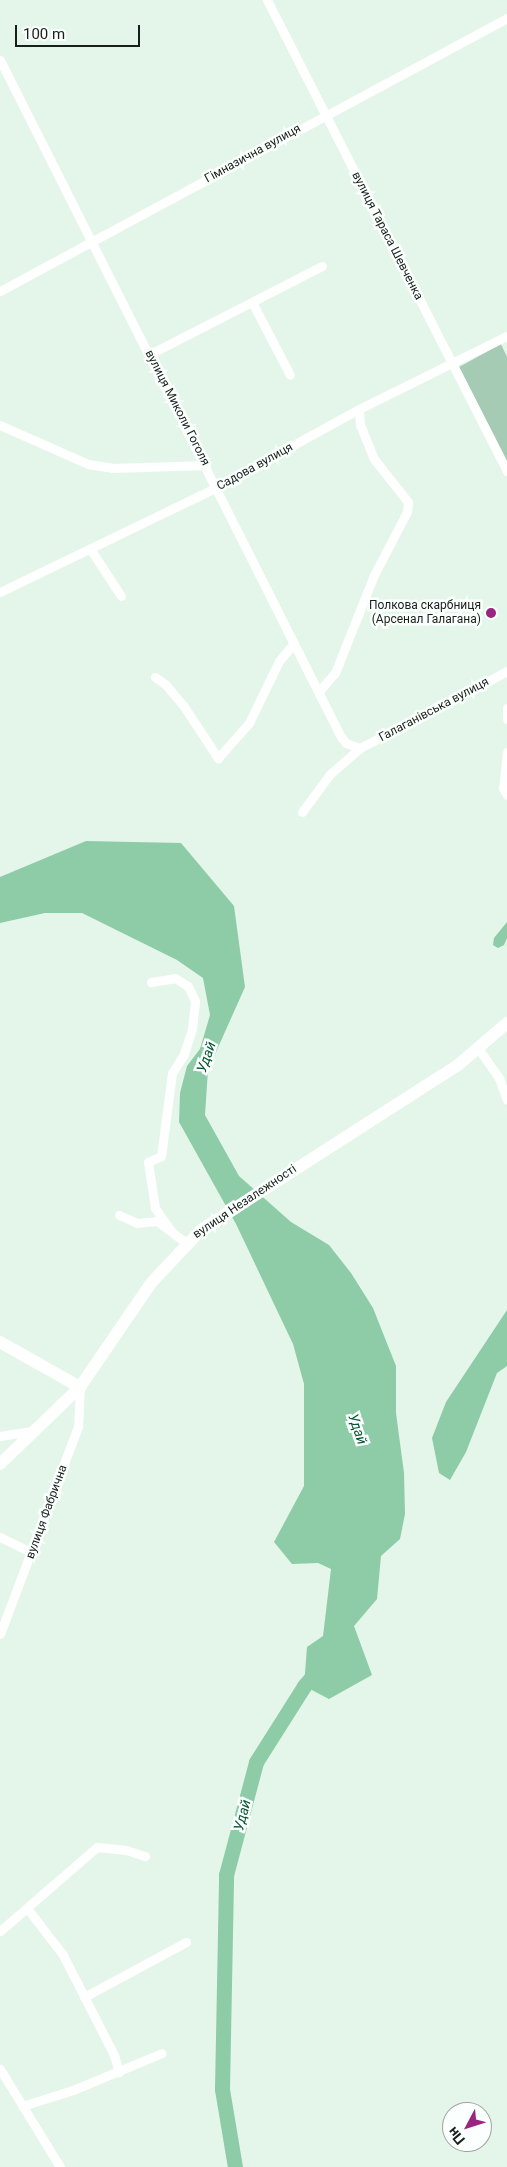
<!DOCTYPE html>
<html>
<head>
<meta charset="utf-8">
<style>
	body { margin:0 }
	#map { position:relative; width:507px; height:2167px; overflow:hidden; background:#e4f6ea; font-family:Roboto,sans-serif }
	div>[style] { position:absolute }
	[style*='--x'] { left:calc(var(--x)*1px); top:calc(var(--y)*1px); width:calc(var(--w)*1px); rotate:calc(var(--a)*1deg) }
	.green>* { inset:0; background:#a6cbb4 }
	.water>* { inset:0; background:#8ecba7 }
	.river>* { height:15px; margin:-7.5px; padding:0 7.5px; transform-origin:7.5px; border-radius:7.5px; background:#8ecba7 }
	.minor>* { height:9px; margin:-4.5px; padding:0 4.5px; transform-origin:4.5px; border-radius:4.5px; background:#fff }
	.secondary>* { height:12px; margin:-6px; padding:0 6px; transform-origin:6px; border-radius:6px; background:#fff }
	.dots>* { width:14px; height:14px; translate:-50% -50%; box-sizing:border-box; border:2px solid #fbfffd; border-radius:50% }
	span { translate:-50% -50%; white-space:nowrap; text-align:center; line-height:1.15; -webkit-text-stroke:5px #fbfffd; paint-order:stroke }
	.street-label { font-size:12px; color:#181f1b }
	.poi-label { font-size:12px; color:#181f1b }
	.right { translate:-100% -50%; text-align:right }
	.water-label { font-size:14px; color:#095634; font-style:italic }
	.north { position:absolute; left:442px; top:2102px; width:50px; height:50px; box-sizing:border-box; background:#fbfffd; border:1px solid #a0a5a3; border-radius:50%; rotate:230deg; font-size:14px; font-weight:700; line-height:20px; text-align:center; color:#181f1b }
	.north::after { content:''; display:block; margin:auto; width:18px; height:22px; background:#992581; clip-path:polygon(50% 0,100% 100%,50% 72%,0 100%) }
	.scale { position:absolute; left:15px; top:25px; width:125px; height:22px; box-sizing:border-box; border:2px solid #181f1b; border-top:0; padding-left:6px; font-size:15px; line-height:18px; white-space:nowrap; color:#181f1b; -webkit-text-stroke:4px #fbfffd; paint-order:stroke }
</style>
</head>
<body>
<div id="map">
	<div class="green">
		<i style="clip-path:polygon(501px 344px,507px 357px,507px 463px,459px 367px)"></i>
	</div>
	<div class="water">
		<i style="clip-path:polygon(86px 841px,181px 843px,234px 906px,245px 987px,208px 1070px,205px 1115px,239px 1176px,291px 1222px,329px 1245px,351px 1273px,373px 1308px,396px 1366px,396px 1413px,404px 1473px,405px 1514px,400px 1539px,381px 1556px,377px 1599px,354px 1626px,372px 1675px,329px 1699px,304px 1686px,307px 1647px,323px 1636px,331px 1569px,318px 1563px,292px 1564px,274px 1542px,304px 1486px,304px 1384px,293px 1344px,236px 1224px,179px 1122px,180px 1093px,187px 1066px,200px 1049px,210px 1015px,203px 978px,177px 960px,82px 913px,45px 913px,0 923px,0 877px)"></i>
		<i style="clip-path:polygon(507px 922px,507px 938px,504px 945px,498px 948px,493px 945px,494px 938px)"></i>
		<i style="clip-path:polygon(507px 1310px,507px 1366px,497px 1373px,466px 1452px,450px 1480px,439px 1473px,432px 1438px,446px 1402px)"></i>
	</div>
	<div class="river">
		<i style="--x:235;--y:2167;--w:79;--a:-99.5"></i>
		<i style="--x:222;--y:2089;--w:214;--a:-88.9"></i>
		<i style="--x:226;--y:1875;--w:117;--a:-75.1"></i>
		<i style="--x:256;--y:1762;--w:90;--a:-57.7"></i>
		<i style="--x:304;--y:1686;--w:18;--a:-49"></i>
	</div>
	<div class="minor">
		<i style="--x:267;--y:0;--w:529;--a:63"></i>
		<i style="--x:0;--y:60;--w:758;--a:63.27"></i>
		<i style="--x:341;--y:737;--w:8;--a:50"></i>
		<i style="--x:346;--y:743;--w:15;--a:20"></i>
		<i style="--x:0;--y:291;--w:576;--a:-28.3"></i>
		<i style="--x:252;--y:302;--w:82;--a:62.5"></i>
		<i style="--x:150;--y:354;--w:193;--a:-27.1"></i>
		<i style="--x:0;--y:425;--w:96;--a:23.9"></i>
		<i style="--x:88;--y:464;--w:24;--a:9"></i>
		<i style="--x:112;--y:468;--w:94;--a:-1.8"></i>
		<i style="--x:91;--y:550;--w:55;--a:56.9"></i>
		<i style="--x:0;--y:592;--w:241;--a:-25.8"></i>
		<i style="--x:217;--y:487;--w:162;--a:-28.8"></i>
		<i style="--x:359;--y:409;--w:165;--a:-26.3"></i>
		<i style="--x:155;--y:677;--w:14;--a:36"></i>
		<i style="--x:166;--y:685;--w:26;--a:50"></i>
		<i style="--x:183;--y:705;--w:64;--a:56.6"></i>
		<i style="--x:218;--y:758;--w:47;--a:-48.5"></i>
		<i style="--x:249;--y:723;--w:69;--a:-64.2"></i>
		<i style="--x:279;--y:661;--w:23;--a:-50"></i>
		<i style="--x:320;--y:690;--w:23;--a:-49"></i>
		<i style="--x:335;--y:673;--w:105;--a:-68.3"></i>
		<i style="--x:374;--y:575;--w:71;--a:-62.4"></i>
		<i style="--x:407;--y:512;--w:10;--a:-84"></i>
		<i style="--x:408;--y:502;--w:55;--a:-128.3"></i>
		<i style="--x:374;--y:459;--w:37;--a:-112"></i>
		<i style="--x:360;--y:425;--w:16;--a:-94"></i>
		<i style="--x:507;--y:708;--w:11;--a:90"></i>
		<i style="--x:507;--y:752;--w:36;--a:96"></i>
		<i style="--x:503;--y:788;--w:8;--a:60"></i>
		<i style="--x:302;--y:812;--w:47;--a:-53.6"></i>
		<i style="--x:330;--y:774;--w:40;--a:-41"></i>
		<i style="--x:360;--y:748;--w:166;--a:-27.6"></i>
		<i style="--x:151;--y:982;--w:24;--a:-9"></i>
		<i style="--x:175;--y:978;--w:15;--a:32"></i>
		<i style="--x:188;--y:986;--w:17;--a:65"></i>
		<i style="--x:195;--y:1001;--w:28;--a:96"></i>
		<i style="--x:192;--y:1029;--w:26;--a:108"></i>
		<i style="--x:184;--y:1054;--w:22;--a:122"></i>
		<i style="--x:172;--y:1073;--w:84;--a:97.5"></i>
		<i style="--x:161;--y:1156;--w:14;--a:155"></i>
		<i style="--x:148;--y:1162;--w:47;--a:81.3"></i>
		<i style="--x:155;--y:1208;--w:28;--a:55"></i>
		<i style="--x:478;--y:1048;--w:37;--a:55"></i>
		<i style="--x:499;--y:1078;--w:23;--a:70"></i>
		<i style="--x:119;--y:1215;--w:20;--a:24"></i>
		<i style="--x:137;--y:1223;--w:20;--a:-6"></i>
		<i style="--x:157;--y:1221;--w:36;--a:37"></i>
		<i style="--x:0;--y:1436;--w:32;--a:-9"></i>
		<i style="--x:0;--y:1537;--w:37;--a:26"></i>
		<i style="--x:0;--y:1634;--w:221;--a:-69.4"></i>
		<i style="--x:78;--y:1427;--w:40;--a:-87.1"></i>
		<i style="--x:27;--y:1908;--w:59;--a:52.5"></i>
		<i style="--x:63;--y:1955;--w:112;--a:63"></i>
		<i style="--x:114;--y:2055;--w:18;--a:74"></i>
		<i style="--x:0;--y:1931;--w:128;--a:-40.9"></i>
		<i style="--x:97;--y:1847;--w:29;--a:6"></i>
		<i style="--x:126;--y:1850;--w:20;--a:18"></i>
		<i style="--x:84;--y:1997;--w:116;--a:-28.3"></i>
		<i style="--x:0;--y:2069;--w:115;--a:58.5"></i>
		<i style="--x:22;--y:2106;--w:53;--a:-17.4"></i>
		<i style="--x:73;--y:2090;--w:96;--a:-22.6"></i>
	</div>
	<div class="secondary">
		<i style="--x:0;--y:1342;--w:92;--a:29.4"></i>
		<i style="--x:0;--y:1464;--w:111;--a:-43.9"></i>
		<i style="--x:80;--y:1387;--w:127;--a:-55.6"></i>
		<i style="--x:152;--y:1282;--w:71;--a:-46.7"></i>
		<i style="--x:201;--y:1230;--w:305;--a:-32.7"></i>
		<i style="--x:458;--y:1065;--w:65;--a:-40.6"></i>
	</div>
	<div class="dots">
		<i style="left:491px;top:613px;background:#992581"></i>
	</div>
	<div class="street-label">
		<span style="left:253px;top:154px;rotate:-29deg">Гімназична вулиця</span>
		<span style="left:387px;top:236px;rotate:63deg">вулиця Тараса Шевченка</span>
		<span style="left:177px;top:408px;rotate:63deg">вулиця Миколи Гоголя</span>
		<span style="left:255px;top:467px;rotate:-29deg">Садова вулиця</span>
		<span style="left:434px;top:710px;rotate:-28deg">Галаганівська вулиця</span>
		<span style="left:245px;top:1202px;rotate:-34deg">вулиця Незалежності</span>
		<span style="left:47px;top:1512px;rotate:-70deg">вулиця Фабрична</span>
	</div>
	<div class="poi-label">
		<span class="right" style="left:481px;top:613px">Полкова скарбниця<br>(Арсенал Галагана)</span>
	</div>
	<div class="water-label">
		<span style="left:206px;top:1057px;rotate:-70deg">Удай</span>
		<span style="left:358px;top:1429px;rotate:71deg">Удай</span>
		<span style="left:242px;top:1815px;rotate:-75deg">Удай</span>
	</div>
	<div class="north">Пн</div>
	<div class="scale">100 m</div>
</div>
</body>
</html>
